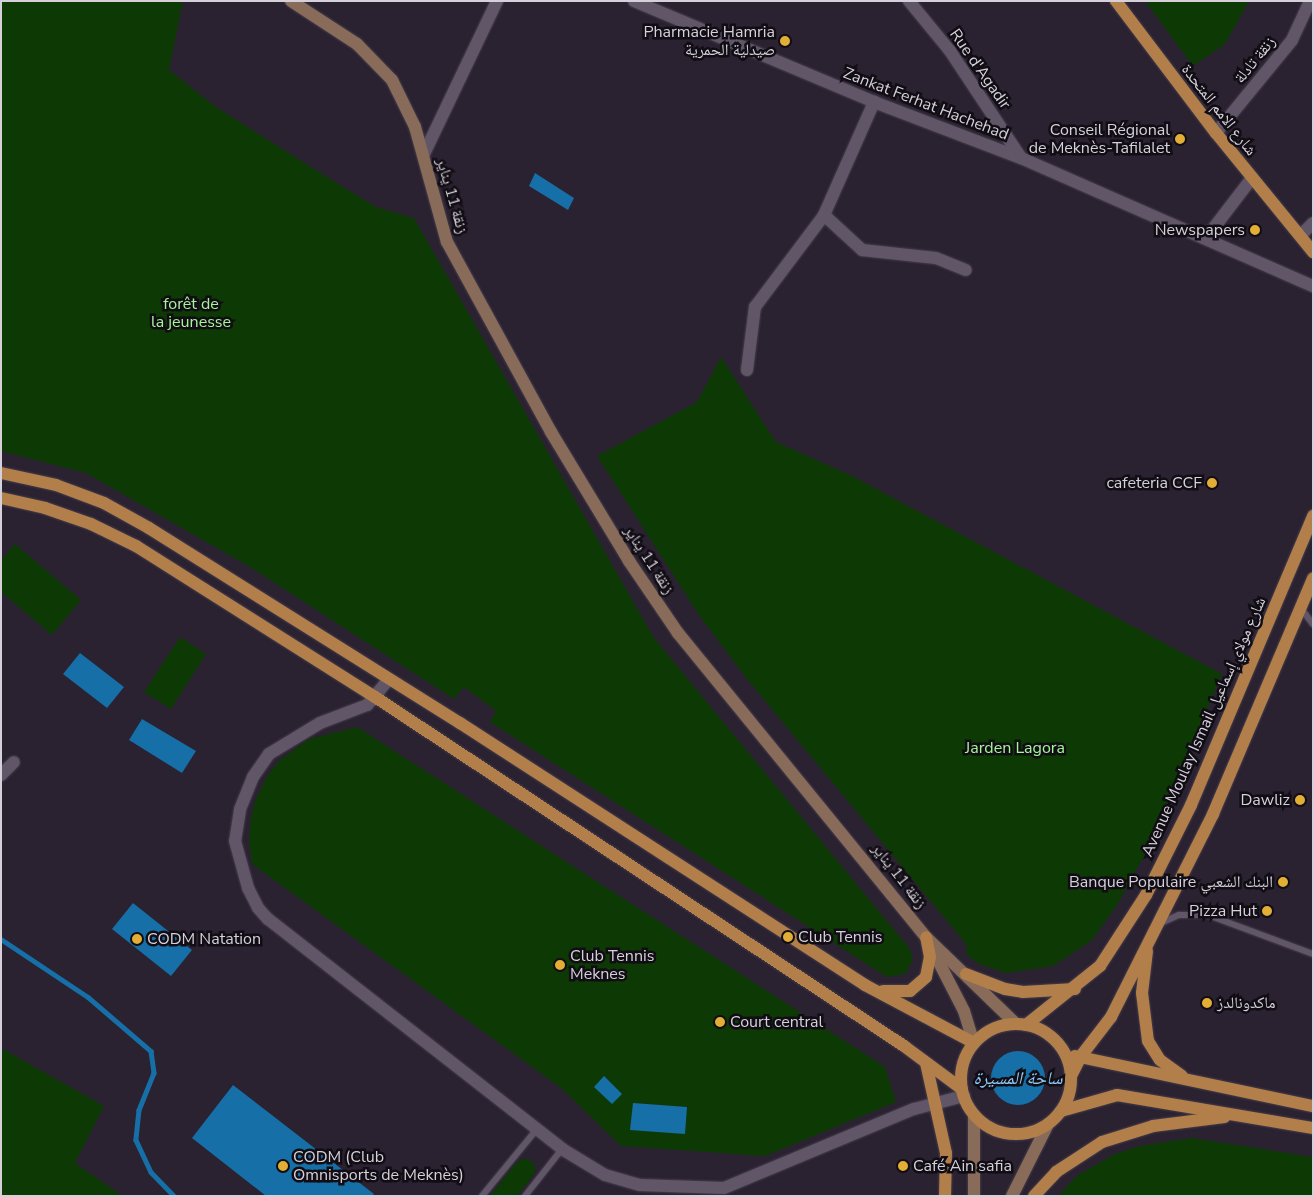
<!DOCTYPE html>
<html>
<head>
<meta charset="utf-8">
<style>
	body { margin:0 }
	#map { position:relative; width:1314px; height:1197px; overflow:hidden; background:#2a2131; font-family:"Nunito Sans","Noto Naskh Arabic",sans-serif }
	div>[style] { position:absolute }
	[style*='--x'] { left:calc(var(--x)*1px); top:calc(var(--y)*1px); width:calc(var(--w)*1px); rotate:calc(var(--a)*1deg) }
	.green>* { inset:0; background:#0d3a04 }
	.water>* { inset:0; background:#166fa6 }
	.round { border-radius:50% }
	.stream>* { height:4.5px; margin:-2.25px; padding:0 2.25px; transform-origin:2.25px; border-radius:2.25px; background:#166fa6 }
	.roads { filter:drop-shadow(0 0 1px #463e4a) drop-shadow(0 0 1px #463e4a) }
	.service>* { height:6px; margin:-3px; padding:0 3px; transform-origin:3px; border-radius:3px; background:#605667 }
	.minor>* { height:12px; margin:-6px; padding:0 6px; transform-origin:6px; border-radius:6px; background:#605667 }
	.secondary>* { height:12px; margin:-6px; padding:0 6px; transform-origin:6px; border-radius:6px; background:#896b59 }
	.primary>* { height:12px; margin:-6px; padding:0 6px; transform-origin:6px; border-radius:6px; background:#b27f4b }
	.primary>.ring { margin:-6px; padding:0; box-sizing:content-box; background:none; border:12px solid #b27f4b; border-radius:50% }
	.dots>* { width:14px; height:14px; translate:-50% -50%; box-sizing:border-box; border:2px solid #110d14; border-radius:50% }
	span { translate:-50% -50%; white-space:nowrap; text-align:center; line-height:1.15; -webkit-text-stroke:5px #110d14; paint-order:stroke }
	.poi-label { font-size:16px; color:#d6d0da }
	.right { translate:-100% -50%; text-align:right }
	.left { translate:0 -50%; text-align:left }
	.street-label { font-size:16px; color:#d6d0da }
	.park-label { font-size:16px; color:#a6f598 }
	.water-label { font-size:18px; color:#90cbf8; font-style:italic }
	.frame { position:absolute; inset:0; border:2px solid #d6d0da; pointer-events:none }
</style>
</head>
<body>
<div id="map">
	<div class="green">
		<i style="clip-path:polygon(1px 1px,183px 1px,169px 70px,216px 107px,338px 184px,376px 207px,414px 218px,654px 638px,910px 949px,913px 960px,905px 974px,887px 977px,490px 722px,496px 711px,464px 687px,454px 699px,250px 567px,86px 473px,1px 451px)"></i>
		<i style="clip-path:polygon(1145px 1px,1249px 1px,1225px 44px,1193px 66px)"></i>
		<i style="clip-path:polygon(721px 357px,776px 442px,852px 476px,1222px 674px,1150px 845px,1117px 905px,1092px 940px,1053px 966px,1006px 973px,979px 964px,967px 955px,966px 944px,747px 679px,699px 615px,597px 456px,697px 402px)"></i>
		<i style="clip-path:polygon(15px 544px,81px 600px,52px 635px,1px 592px,1px 560px)"></i>
		<i style="clip-path:polygon(180px 637px,206px 654px,171px 709px,144px 692px)"></i>
		<i style="clip-path:polygon(357px 727px,885px 1067px,896px 1102px,765px 1156px,621px 1146px,561px 1088px,252px 864px,249px 839px,251px 818px,255px 801px,269px 773px,280px 760px,309px 739px)"></i>
		<i style="clip-path:polygon(1px 1048px,104px 1106px,75px 1163px,123px 1196px,1px 1196px)"></i>
		<i style="clip-path:polygon(1192px 1138px,1313px 1157px,1313px 1196px,1058px 1196px,1077px 1176px,1113px 1155px,1139px 1146px)"></i>
		<i style="clip-path:polygon(525px 1158px,534px 1163px,535px 1173px,517px 1196px,490px 1196px,516px 1163px)"></i>
	</div>
	<div class="water">
		<i style="clip-path:polygon(535px 173px,574px 198px,568px 210px,529px 186px)"></i>
		<i style="clip-path:polygon(80px 653px,124px 687px,107px 708px,63px 674px)"></i>
		<i style="clip-path:polygon(142px 719px,196px 751px,182px 773px,129px 740px)"></i>
		<i style="clip-path:polygon(133px 903px,192px 950px,171px 976px,112px 929px)"></i>
		<i class="round" style="left:991px;top:1051px;width:54px;height:54px"></i>
		<i style="clip-path:polygon(604px 1076px,622px 1094px,612px 1104px,594px 1087px)"></i>
		<i style="clip-path:polygon(233px 1085px,374px 1194px,372px 1196px,266px 1196px,192px 1138px)"></i>
		<i style="clip-path:polygon(633px 1103px,687px 1107px,685px 1134px,630px 1130px)"></i>
	</div>
	<div class="stream">
		<i style="--x:1;--y:939;--w:105;--a:33.7"></i>
		<i style="--x:88;--y:997;--w:83;--a:40.6"></i>
		<i style="--x:151;--y:1051;--w:22;--a:82"></i>
		<i style="--x:154;--y:1073;--w:40;--a:112"></i>
		<i style="--x:139;--y:1110;--w:30;--a:96"></i>
		<i style="--x:136;--y:1140;--w:35;--a:65"></i>
		<i style="--x:151;--y:1172;--w:33;--a:46"></i>
	</div>
	<div class="roads">
		<div class="service">
			<i style="--x:1300;--y:607;--w:21;--a:53"></i>
			<i style="--x:1161;--y:923;--w:20;--a:-24"></i>
			<i style="--x:1179;--y:915;--w:29;--a:0"></i>
			<i style="--x:1208;--y:915;--w:112;--a:20.4"></i>
			<i style="--x:482;--y:1196;--w:87;--a:-50.6"></i>
			<i style="--x:525;--y:1196;--w:60;--a:-51.8"></i>
		</div>
		<div class="minor">
			<i style="--x:634;--y:1;--w:260;--a:22.8"></i>
			<i style="--x:874;--y:102;--w:157;--a:20.9"></i>
			<i style="--x:1021;--y:158;--w:319;--a:23.7"></i>
			<i style="--x:909;--y:1;--w:65;--a:50.6"></i>
			<i style="--x:950;--y:51;--w:128;--a:56.4"></i>
			<i style="--x:1216;--y:133;--w:120;--a:-50.7"></i>
			<i style="--x:1292;--y:40;--w:43;--a:-65.2"></i>
			<i style="--x:424;--y:154;--w:170;--a:-64.5"></i>
			<i style="--x:824;--y:215;--w:52;--a:42.6"></i>
			<i style="--x:862;--y:250;--w:74;--a:6.2"></i>
			<i style="--x:936;--y:258;--w:32;--a:22"></i>
			<i style="--x:1301;--y:235;--w:17;--a:-45"></i>
			<i style="--x:1206;--y:238;--w:76;--a:-52.5"></i>
			<i style="--x:747;--y:370;--w:64;--a:-82.8"></i>
			<i style="--x:755;--y:307;--w:115;--a:-53.1"></i>
			<i style="--x:824;--y:215;--w:124;--a:-66.1"></i>
			<i style="--x:389;--y:679;--w:34;--a:130"></i>
			<i style="--x:367;--y:705;--w:50;--a:159"></i>
			<i style="--x:320;--y:723;--w:60;--a:148.7"></i>
			<i style="--x:269;--y:754;--w:28;--a:125"></i>
			<i style="--x:253;--y:777;--w:35;--a:112"></i>
			<i style="--x:240;--y:810;--w:31;--a:99"></i>
			<i style="--x:235;--y:841;--w:49;--a:74.5"></i>
			<i style="--x:248;--y:888;--w:22;--a:63"></i>
			<i style="--x:258;--y:908;--w:15;--a:48"></i>
			<i style="--x:268;--y:919;--w:373;--a:38"></i>
			<i style="--x:562;--y:1149;--w:50;--a:31.2"></i>
			<i style="--x:605;--y:1175;--w:36;--a:16"></i>
			<i style="--x:640;--y:1185;--w:84;--a:2"></i>
			<i style="--x:724;--y:1188;--w:206;--a:-22.6"></i>
			<i style="--x:914;--y:1109;--w:52;--a:-14.6"></i>
			<i style="--x:1;--y:775;--w:18;--a:-45"></i>
		</div>
		<div class="secondary">
			<i style="--x:291;--y:1;--w:79;--a:33.1"></i>
			<i style="--x:357;--y:44;--w:50;--a:45.8"></i>
			<i style="--x:392;--y:80;--w:52;--a:63.9"></i>
			<i style="--x:415;--y:127;--w:119;--a:74.5"></i>
			<i style="--x:447;--y:242;--w:217;--a:61.3"></i>
			<i style="--x:551;--y:432;--w:151;--a:58.8"></i>
			<i style="--x:629;--y:561;--w:87;--a:55.8"></i>
			<i style="--x:678;--y:633;--w:392;--a:50.8"></i>
			<i style="--x:926;--y:937;--w:125;--a:44"></i>
			<i style="--x:929;--y:943;--w:76;--a:62.8"></i>
			<i style="--x:964;--y:1011;--w:34;--a:73"></i>
			<i style="--x:974;--y:1196;--w:81;--a:-90"></i>
			<i style="--x:1012;--y:1196;--w:80;--a:-63.4"></i>
		</div>
		<div class="primary">
			<i style="--x:1116;--y:1;--w:166;--a:52.9"></i>
			<i style="--x:1216;--y:133;--w:154;--a:50.8"></i>
			<i style="--x:1;--y:473;--w:56;--a:12.3"></i>
			<i style="--x:56;--y:485;--w:51;--a:20.6"></i>
			<i style="--x:104;--y:503;--w:51;--a:29.1"></i>
			<i style="--x:149;--y:528;--w:367;--a:32.1"></i>
			<i style="--x:460;--y:723;--w:482;--a:32.9"></i>
			<i style="--x:865;--y:985;--w:123;--a:28"></i>
			<i style="--x:1;--y:498;--w:45;--a:12.8"></i>
			<i style="--x:45;--y:508;--w:49;--a:19.2"></i>
			<i style="--x:91;--y:524;--w:50;--a:26.1"></i>
			<i style="--x:136;--y:546;--w:283;--a:32.3"></i>
			<i style="--x:375;--y:697;--w:634;--a:33.41"></i>
			<i style="--x:904;--y:1046;--w:72;--a:36.6"></i>
			<i style="--x:1147;--y:951;--w:42;--a:96.8"></i>
			<i style="--x:1142;--y:993;--w:48;--a:82.9"></i>
			<i style="--x:1148;--y:1041;--w:22;--a:58"></i>
			<i style="--x:1160;--y:1060;--w:27;--a:36"></i>
			<i style="--x:966;--y:974;--w:42;--a:21"></i>
			<i style="--x:1005;--y:989;--w:18;--a:9"></i>
			<i style="--x:1023;--y:992;--w:52;--a:-3.3"></i>
			<i style="--x:883;--y:991;--w:27;--a:0"></i>
			<i style="--x:910;--y:991;--w:21;--a:-41"></i>
			<i style="--x:926;--y:977;--w:20;--a:-79"></i>
			<i style="--x:930;--y:957;--w:20;--a:-101"></i>
			<i class="ring" style="left:961px;top:1024px;width:98px;height:98px"></i>
			<i style="--x:1026;--y:1025;--w:95;--a:-38.6"></i>
			<i style="--x:1100;--y:966;--w:85;--a:-57.1"></i>
			<i style="--x:1146;--y:895;--w:101;--a:-63.4"></i>
			<i style="--x:1191;--y:805;--w:314;--a:-67.1"></i>
			<i style="--x:1075;--y:1056;--w:243;--a:11.9"></i>
			<i style="--x:926;--y:1063;--w:92;--a:77.5"></i>
			<i style="--x:946;--y:1153;--w:43;--a:91.3"></i>
			<i style="--x:1071;--y:1076;--w:22;--a:-63"></i>
			<i style="--x:1081;--y:1056;--w:49;--a:-52.4"></i>
			<i style="--x:1111;--y:1017;--w:227;--a:-63.3"></i>
			<i style="--x:1213;--y:814;--w:256;--a:-67"></i>
			<i style="--x:1061;--y:1111;--w:58;--a:-15.9"></i>
			<i style="--x:1117;--y:1095;--w:199;--a:9.6"></i>
			<i style="--x:1034;--y:1196;--w:33;--a:-47"></i>
			<i style="--x:1056;--y:1172;--w:55;--a:-33.1"></i>
			<i style="--x:1102;--y:1142;--w:53;--a:-17.4"></i>
			<i style="--x:1153;--y:1126;--w:72;--a:-7.2"></i>
		</div>
	</div>
	<div class="dots">
		<i style="left:785px;top:41px;background:#e3ae35"></i>
		<i style="left:1180px;top:139px;background:#e3ae35"></i>
		<i style="left:1255px;top:230px;background:#e3ae35"></i>
		<i style="left:1212px;top:483px;background:#e3ae35"></i>
		<i style="left:1300px;top:800px;background:#e3ae35"></i>
		<i style="left:1283px;top:882px;background:#e3ae35"></i>
		<i style="left:1267px;top:911px;background:#e3ae35"></i>
		<i style="left:788px;top:937px;background:#e3ae35"></i>
		<i style="left:137px;top:939px;background:#e3ae35"></i>
		<i style="left:560px;top:965px;background:#e3ae35"></i>
		<i style="left:1207px;top:1003px;background:#e3ae35"></i>
		<i style="left:720px;top:1022px;background:#e3ae35"></i>
		<i style="left:283px;top:1166px;background:#e3ae35"></i>
		<i style="left:903px;top:1166px;background:#e3ae35"></i>
	</div>
	<div class="poi-label">
		<span class="right" style="left:775px;top:41px">Pharmacie Hamria<br>صيدلية الحمرية</span>
		<span class="right" style="left:1170px;top:139px">Conseil Régional<br>de Meknès-Tafilalet</span>
		<span class="right" style="left:1245px;top:230px">Newspapers</span>
		<span class="right" style="left:1202px;top:483px">cafeteria CCF</span>
		<span class="right" style="left:1290px;top:800px">Dawliz</span>
		<span class="right" style="left:1273px;top:882px">Banque Populaire البنك الشعبي</span>
		<span class="right" style="left:1257px;top:911px">Pizza Hut</span>
		<span class="left" style="left:798px;top:937px">Club Tennis</span>
		<span class="left" style="left:147px;top:939px">CODM Natation</span>
		<span class="left" style="left:570px;top:965px">Club Tennis<br>Meknes</span>
		<span class="left" style="left:1217px;top:1003px">ماكدونالدز</span>
		<span class="left" style="left:730px;top:1022px">Court central</span>
		<span class="left" style="left:293px;top:1166px">CODM (Club<br>Omnisports de Meknès)</span>
		<span class="left" style="left:913px;top:1166px">Café Ain safia</span>
	</div>
	<div class="street-label">
		<span style="left:1255px;top:60px;rotate:-51deg">زنقة تادلة</span>
		<span style="left:980px;top:69px;rotate:55deg">Rue d'Agadir</span>
		<span style="left:926px;top:104px;rotate:21deg">Zankat Ferhat Hachehad</span>
		<span style="left:1219px;top:110px;rotate:52deg">شارع الامم المتحدة</span>
		<span style="left:452px;top:196px;rotate:74deg">زنقة 11 يناير</span>
		<span style="left:649px;top:560px;rotate:57deg">زنقة 11 يناير</span>
		<span style="left:1204px;top:727px;rotate:-66deg">Avenue Moulay Ismail شارع مولاي إسماعيل</span>
		<span style="left:899px;top:876px;rotate:52deg">زنقة 11 يناير</span>
	</div>
	<div class="park-label">
		<span style="left:191px;top:313px">forêt de<br>la jeunesse</span>
		<span style="left:1015px;top:748px">Jarden Lagora</span>
	</div>
	<div class="water-label">
		<span style="left:1018px;top:1078px">ساحة المسيرة</span>
	</div>
	<div class="frame"></div>
</div>
</body>
</html>
